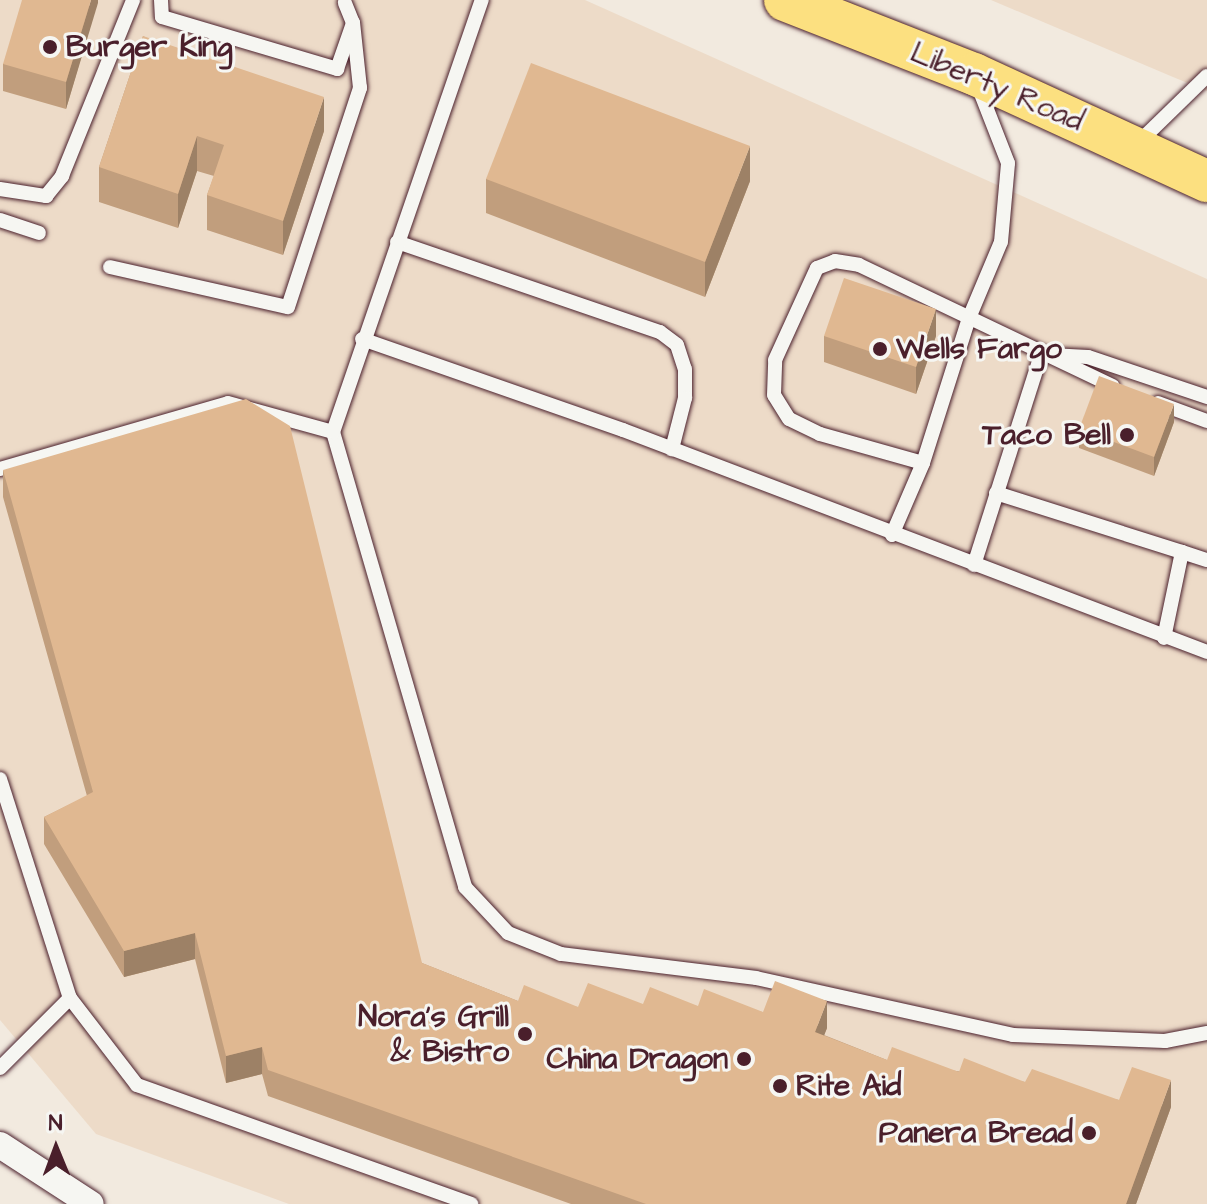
<!DOCTYPE html>
<html>
<head>
<meta charset="utf-8">
<style>
	body { margin:0 }
	#map { position:relative; width:1207px; height:1204px; overflow:hidden; background:#f2eadf; font-family:"Architects Daughter",sans-serif }
	div>[style] { position:absolute }
	[style*='--x'] { left:calc(var(--x)*1px); top:calc(var(--y)*1px); width:calc(var(--w)*1px); rotate:calc(var(--a)*1deg) }
	.built>* { inset:0; background:#eddbc8 }
	.roads { filter:drop-shadow(0 0 2px #4a1f2b) drop-shadow(0 0 2px #4a1f2b) }
	.lane>* { height:14px; margin:-7px; padding:0 7px; transform-origin:7px; border-radius:7px; background:#f6f6f2 }
	.street>* { height:26px; margin:-13px; padding:0 13px; transform-origin:13px; border-radius:13px; background:#f6f6f2 }
	.primary>* { height:42px; margin:-21px; padding:0 21px; transform-origin:21px; border-radius:21px; background:#fce080 }
	.wall>* { inset:0; background:#c19e7d }
	.shaded-wall>* { inset:0; background:#9d8166 }
	.building>* { inset:0; background:#e0b891 }
	.dots>* { width:22px; height:22px; translate:-50% -50%; box-sizing:border-box; border:4px solid #f6f6f2; border-radius:50% }
	span { translate:-50% -50%; white-space:nowrap; text-align:center; line-height:1.15; -webkit-text-stroke:6px #f6f6f2; paint-order:stroke }
	.poi-label { font-size:30px; color:#4a1f2b; font-weight:700 }
	.left { translate:0 -50%; text-align:left }
	.right { translate:-100% -50%; text-align:right }
	.street-label { font-size:30px; color:#4a1f2b }
	.north { position:absolute; left:16px; top:1108px; width:80px; height:80px; -webkit-text-stroke:6px #f6f6f2; paint-order:stroke; rotate:359deg; font-size:22px; font-weight:700; line-height:32px; text-align:center; color:#4a1f2b }
	.north::after { content:''; display:block; margin:auto; width:28px; height:36px; background:#4a1f2b; clip-path:polygon(50% 0,100% 100%,50% 72%,0 100%) }
</style>
</head>
<body>
<div id="map">
	<div class="built">
		<i style="clip-path:polygon(0 0,585px 0,1207px 279px,1207px 1204px,289px 1204px,96px 1134px,0 1020px)"></i>
		<i style="clip-path:polygon(991px 0,1207px 0,1207px 91px,1173px 77px)"></i>
	</div>
	<div class="roads">
		<div class="lane">
			<i style="--x:161;--y:0;--w:17;--a:87"></i>
			<i style="--x:162;--y:17;--w:183;--a:16.5"></i>
			<i style="--x:337;--y:69;--w:49;--a:-70.8"></i>
			<i style="--x:353;--y:23;--w:22;--a:-112"></i>
			<i style="--x:1136;--y:145;--w:99;--a:-44.2"></i>
			<i style="--x:0;--y:189;--w:47;--a:8.7"></i>
			<i style="--x:46;--y:196;--w:26;--a:-51"></i>
			<i style="--x:62;--y:176;--w:190;--a:-68"></i>
			<i style="--x:0;--y:220;--w:41;--a:18.4"></i>
			<i style="--x:397;--y:242;--w:278;--a:18.9"></i>
			<i style="--x:660;--y:332;--w:21;--a:37"></i>
			<i style="--x:677;--y:345;--w:25;--a:72"></i>
			<i style="--x:685;--y:369;--w:29;--a:90"></i>
			<i style="--x:685;--y:398;--w:53;--a:104.3"></i>
			<i style="--x:110;--y:267;--w:182;--a:12.7"></i>
			<i style="--x:288;--y:307;--w:231;--a:-71.8"></i>
			<i style="--x:360;--y:88;--w:65;--a:-96.1"></i>
			<i style="--x:362;--y:339;--w:276;--a:19.2"></i>
			<i style="--x:623;--y:430;--w:625;--a:20.81"></i>
			<i style="--x:1050;--y:355;--w:38;--a:3"></i>
			<i style="--x:1088;--y:357;--w:126;--a:18.6"></i>
			<i style="--x:1158;--y:403;--w:52;--a:20.2"></i>
			<i style="--x:333;--y:432;--w:474;--a:73.8"></i>
			<i style="--x:465;--y:887;--w:63;--a:46.9"></i>
			<i style="--x:508;--y:933;--w:57;--a:21.6"></i>
			<i style="--x:561;--y:954;--w:196;--a:7"></i>
			<i style="--x:756;--y:978;--w:263;--a:12.5"></i>
			<i style="--x:1013;--y:1035;--w:152;--a:2.3"></i>
			<i style="--x:1165;--y:1041;--w:43;--a:-10.8"></i>
			<i style="--x:923;--y:463;--w:107;--a:-164.3"></i>
			<i style="--x:820;--y:434;--w:34;--a:-154"></i>
			<i style="--x:789;--y:419;--w:28;--a:-122"></i>
			<i style="--x:774;--y:395;--w:35;--a:-88"></i>
			<i style="--x:775;--y:360;--w:101;--a:-65.5"></i>
			<i style="--x:817;--y:268;--w:19;--a:-21"></i>
			<i style="--x:835;--y:261;--w:24;--a:9"></i>
			<i style="--x:859;--y:265;--w:281;--a:25.5"></i>
			<i style="--x:0;--y:469;--w:237;--a:-16.1"></i>
			<i style="--x:228;--y:403;--w:109;--a:15.4"></i>
			<i style="--x:333;--y:432;--w:457;--a:-71"></i>
			<i style="--x:996;--y:493;--w:195;--a:17.6"></i>
			<i style="--x:892;--y:535;--w:78;--a:-66.7"></i>
			<i style="--x:923;--y:463;--w:152;--a:-72.4"></i>
			<i style="--x:969;--y:318;--w:82;--a:-67.2"></i>
			<i style="--x:1001;--y:242;--w:79;--a:-84.9"></i>
			<i style="--x:1008;--y:163;--w:83;--a:-111.3"></i>
			<i style="--x:974;--y:565;--w:220;--a:-72.3"></i>
			<i style="--x:1164;--y:638;--w:88;--a:-78.2"></i>
			<i style="--x:1182;--y:552;--w:26;--a:18"></i>
			<i style="--x:0;--y:779;--w:230;--a:72.3"></i>
			<i style="--x:70;--y:998;--w:110;--a:52.4"></i>
			<i style="--x:137;--y:1085;--w:355;--a:19.6"></i>
			<i style="--x:0;--y:1068;--w:99;--a:-45"></i>
		</div>
		<div class="street">
			<i style="--x:0;--y:1145;--w:108;--a:33"></i>
		</div>
		<div class="primary">
			<i style="--x:785;--y:0;--w:203;--a:21.4"></i>
			<i style="--x:974;--y:74;--w:256;--a:24.7"></i>
		</div>
	</div>
	<div class="wall">
		<i style="clip-path:polygon(98px 0,66px 109px,3px 91px,3px 64px)"></i>
		<i style="clip-path:polygon(143px 36px,324px 131px,283px 255px,207px 230px,207px 195px,214px 176px,197px 171px,178px 228px,99px 202px,99px 167px)"></i>
		<i style="clip-path:polygon(486px 179px,750px 181px,705px 297px,486px 213px)"></i>
		<i style="clip-path:polygon(824px 336px,936px 336px,916px 394px,824px 362px)"></i>
		<i style="clip-path:polygon(1174px 422px,1154px 476px,1079px 448px,1079px 429px)"></i>
		<i style="clip-path:polygon(3px 470px,422px 963px,518px 1001px,578px 1007px,643px 1004px,698px 1006px,763px 1012px,827px 1028px,824px 1035px,887px 1060px,1025px 1082px,1119px 1100px,1171px 1107px,1136px 1204px,571px 1204px,268px 1096px,262px 1074px,226px 1083px,195px 959px,124px 977px,44px 844px,44px 817px,87px 796px,3px 497px)"></i>
	</div>
	<div class="shaded-wall">
		<i style="clip-path:polygon(91px 0,98px 0,98px 3px,66px 109px,66px 82px)"></i>
		<i style="clip-path:polygon(324px 97px,324px 131px,283px 255px,283px 221px)"></i>
		<i style="clip-path:polygon(197px 136px,197px 171px,178px 228px,178px 194px)"></i>
		<i style="clip-path:polygon(750px 146px,750px 181px,705px 297px,705px 262px)"></i>
		<i style="clip-path:polygon(936px 309px,936px 336px,916px 394px,916px 367px)"></i>
		<i style="clip-path:polygon(1174px 404px,1174px 422px,1154px 476px,1154px 457px)"></i>
		<i style="clip-path:polygon(195px 933px,195px 959px,124px 977px,124px 951px)"></i>
		<i style="clip-path:polygon(827px 1001px,827px 1028px,815px 1059px,815px 1032px)"></i>
		<i style="clip-path:polygon(262px 1047px,262px 1074px,226px 1083px,226px 1056px)"></i>
		<i style="clip-path:polygon(1171px 1080px,1171px 1107px,1136px 1204px,1126px 1204px)"></i>
	</div>
	<div class="building">
		<i style="clip-path:polygon(22px 0,91px 0,66px 82px,3px 64px)"></i>
		<i style="clip-path:polygon(143px 36px,324px 97px,283px 221px,207px 195px,224px 145px,197px 136px,178px 194px,99px 167px)"></i>
		<i style="clip-path:polygon(531px 63px,750px 146px,705px 262px,486px 179px)"></i>
		<i style="clip-path:polygon(844px 278px,936px 309px,916px 367px,824px 336px)"></i>
		<i style="clip-path:polygon(1099px 376px,1174px 404px,1154px 457px,1079px 429px)"></i>
		<i style="clip-path:polygon(246px 399px,290px 426px,422px 963px,518px 1001px,524px 985px,578px 1007px,588px 983px,643px 1004px,650px 987px,698px 1006px,704px 989px,763px 1012px,775px 981px,827px 1001px,815px 1032px,887px 1060px,892px 1047px,959px 1072px,964px 1058px,1025px 1082px,1032px 1069px,1119px 1100px,1132px 1067px,1171px 1080px,1126px 1204px,646px 1204px,268px 1070px,262px 1047px,226px 1056px,195px 933px,124px 951px,44px 817px,93px 792px,3px 470px)"></i>
	</div>
	<div class="dots">
		<i style="left:50px;top:47px;background:#4a1f2b"></i>
		<i style="left:880px;top:349px;background:#4a1f2b"></i>
		<i style="left:1127px;top:435px;background:#4a1f2b"></i>
		<i style="left:525px;top:1034px;background:#4a1f2b"></i>
		<i style="left:744px;top:1059px;background:#4a1f2b"></i>
		<i style="left:780px;top:1086px;background:#4a1f2b"></i>
		<i style="left:1089px;top:1133px;background:#4a1f2b"></i>
	</div>
	<div class="poi-label">
		<span class="left" style="left:66px;top:47px">Burger King</span>
		<span class="left" style="left:896px;top:349px">Wells Fargo</span>
		<span class="right" style="left:1111px;top:435px">Taco Bell</span>
		<span class="right" style="left:509px;top:1034px">Nora’s Grill<br>&amp; Bistro</span>
		<span class="right" style="left:728px;top:1059px">China Dragon</span>
		<span class="left" style="left:796px;top:1086px">Rite Aid</span>
		<span class="right" style="left:1073px;top:1133px">Panera Bread</span>
	</div>
	<div class="street-label">
		<span style="left:997px;top:87px;rotate:23deg">Liberty Road</span>
	</div>
	<div class="north">N</div>
</div>
</body>
</html>
